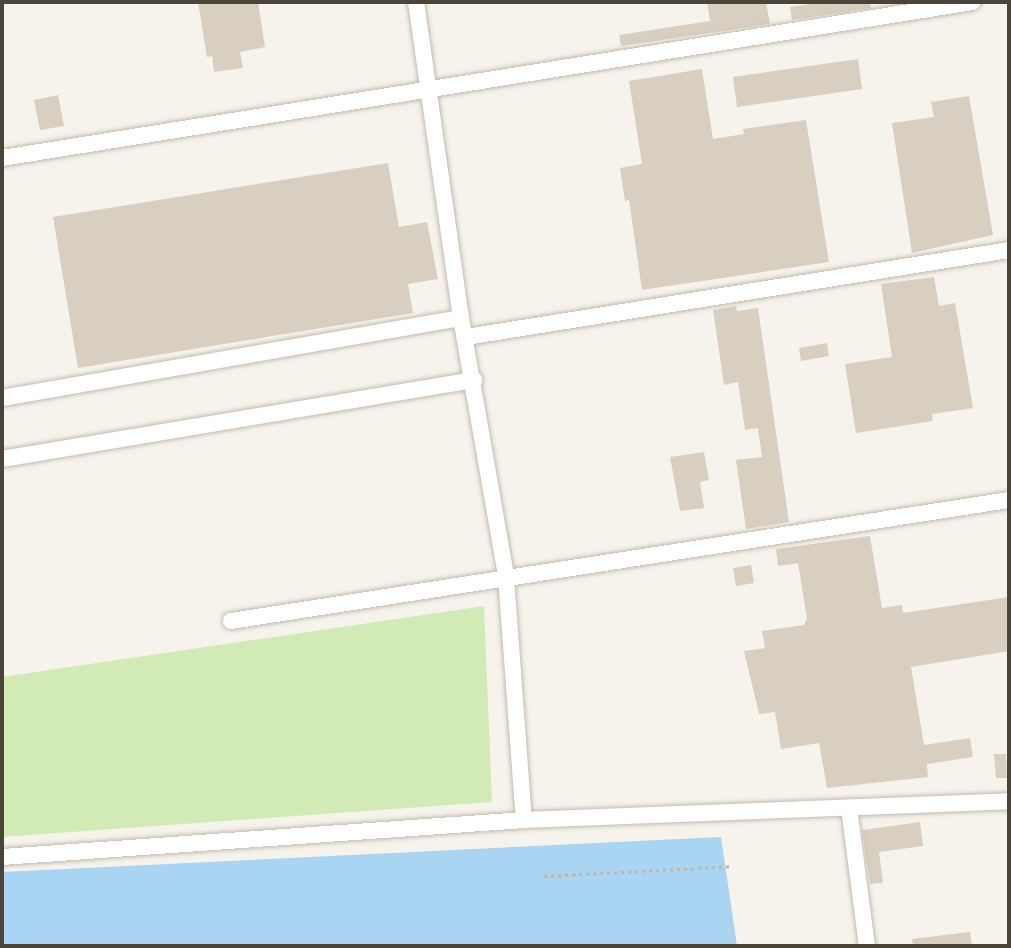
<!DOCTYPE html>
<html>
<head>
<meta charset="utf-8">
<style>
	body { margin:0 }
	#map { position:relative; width:1011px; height:948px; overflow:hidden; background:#f6f3ec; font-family:"Fira Sans Condensed",sans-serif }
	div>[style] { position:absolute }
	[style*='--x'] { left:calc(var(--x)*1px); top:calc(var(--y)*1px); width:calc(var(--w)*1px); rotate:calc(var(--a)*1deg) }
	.green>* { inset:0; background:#d2eab5 }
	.water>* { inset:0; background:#a9d4f2 }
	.building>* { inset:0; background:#d8cfc1 }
	.path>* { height:2.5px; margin-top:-1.25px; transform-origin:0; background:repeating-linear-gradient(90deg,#c4b79f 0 3.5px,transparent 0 7px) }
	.roads { filter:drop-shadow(0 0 2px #c2bbae) drop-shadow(0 0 2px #c2bbae) }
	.minor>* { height:16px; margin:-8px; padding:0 8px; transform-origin:8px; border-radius:8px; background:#fff }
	span { translate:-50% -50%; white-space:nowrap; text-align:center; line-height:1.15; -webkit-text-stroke:5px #fff; paint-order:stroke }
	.frame { position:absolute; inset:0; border:4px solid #4b4439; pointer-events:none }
</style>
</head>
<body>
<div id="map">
	<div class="green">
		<i style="clip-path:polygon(484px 606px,492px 802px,2px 837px,2px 677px)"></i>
	</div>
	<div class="water">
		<i style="clip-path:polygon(721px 837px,737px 946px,2px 946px,2px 872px)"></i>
	</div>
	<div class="building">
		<i style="clip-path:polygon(198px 2px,258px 2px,265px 47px,240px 52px,243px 68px,214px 72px,212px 56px,207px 57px)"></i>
		<i style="clip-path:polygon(707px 2px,766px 2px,770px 24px,621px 46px,619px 35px,710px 21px)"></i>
		<i style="clip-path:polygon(825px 2px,870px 2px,871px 8px,792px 20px,790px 7px)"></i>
		<i style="clip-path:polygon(858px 59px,862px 89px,737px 107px,733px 77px)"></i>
		<i style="clip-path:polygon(702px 69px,713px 139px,744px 134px,743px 129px,806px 120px,829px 262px,642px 290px,629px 200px,625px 201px,620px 168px,642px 164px,629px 81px)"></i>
		<i style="clip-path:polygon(58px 95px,64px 126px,40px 130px,34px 100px)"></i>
		<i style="clip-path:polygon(969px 96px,993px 235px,912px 253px,892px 123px,934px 117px,931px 102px)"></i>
		<i style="clip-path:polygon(388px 163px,399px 227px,427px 222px,438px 279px,408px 284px,413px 313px,78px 368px,53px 217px)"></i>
		<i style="clip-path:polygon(934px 277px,939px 306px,955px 303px,973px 408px,932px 414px,933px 421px,856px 433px,845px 364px,892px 357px,881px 284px)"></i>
		<i style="clip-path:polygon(736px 306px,737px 311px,758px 308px,789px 522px,746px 529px,736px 460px,762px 457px,758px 428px,745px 430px,738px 382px,724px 385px,713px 310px)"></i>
		<i style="clip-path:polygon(827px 343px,829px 356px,801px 361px,799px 348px)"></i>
		<i style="clip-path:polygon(704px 452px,709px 480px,700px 482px,704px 508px,680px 511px,670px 457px)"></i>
		<i style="clip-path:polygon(870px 536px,882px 608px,902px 605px,903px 613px,1009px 597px,1009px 651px,911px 667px,924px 745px,970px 738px,973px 757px,927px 764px,928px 777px,827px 788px,819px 743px,781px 749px,775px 712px,759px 714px,744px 651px,765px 648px,762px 631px,804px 625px,807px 619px,798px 563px,778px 566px,776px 549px)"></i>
		<i style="clip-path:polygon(751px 565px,754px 583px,736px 586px,733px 568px)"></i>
		<i style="clip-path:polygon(994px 754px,1006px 754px,1007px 778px,996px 778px)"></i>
		<i style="clip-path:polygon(920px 822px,923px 846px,879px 852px,883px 883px,870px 884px,862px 830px)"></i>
		<i style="clip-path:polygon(970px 932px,972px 946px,913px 946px,912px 939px)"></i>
	</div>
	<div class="path">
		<i style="--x:544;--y:876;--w:188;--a:-3"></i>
	</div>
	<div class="roads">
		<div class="minor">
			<i style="--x:416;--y:2;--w:319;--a:81.9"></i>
			<i style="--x:461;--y:318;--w:263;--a:80.1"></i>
			<i style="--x:506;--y:577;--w:244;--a:85.8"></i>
			<i style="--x:2;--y:158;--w:983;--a:-9.13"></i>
			<i style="--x:466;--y:337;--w:550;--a:-9.1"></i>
			<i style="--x:2;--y:398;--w:466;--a:-9.9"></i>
			<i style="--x:2;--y:459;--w:479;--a:-9.5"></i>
			<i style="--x:231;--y:621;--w:787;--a:-8.84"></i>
			<i style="--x:849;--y:808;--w:139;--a:82.6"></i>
			<i style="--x:2;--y:857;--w:523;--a:-4.05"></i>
			<i style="--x:524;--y:820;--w:485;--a:-2.2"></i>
		</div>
	</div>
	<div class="frame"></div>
</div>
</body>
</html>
